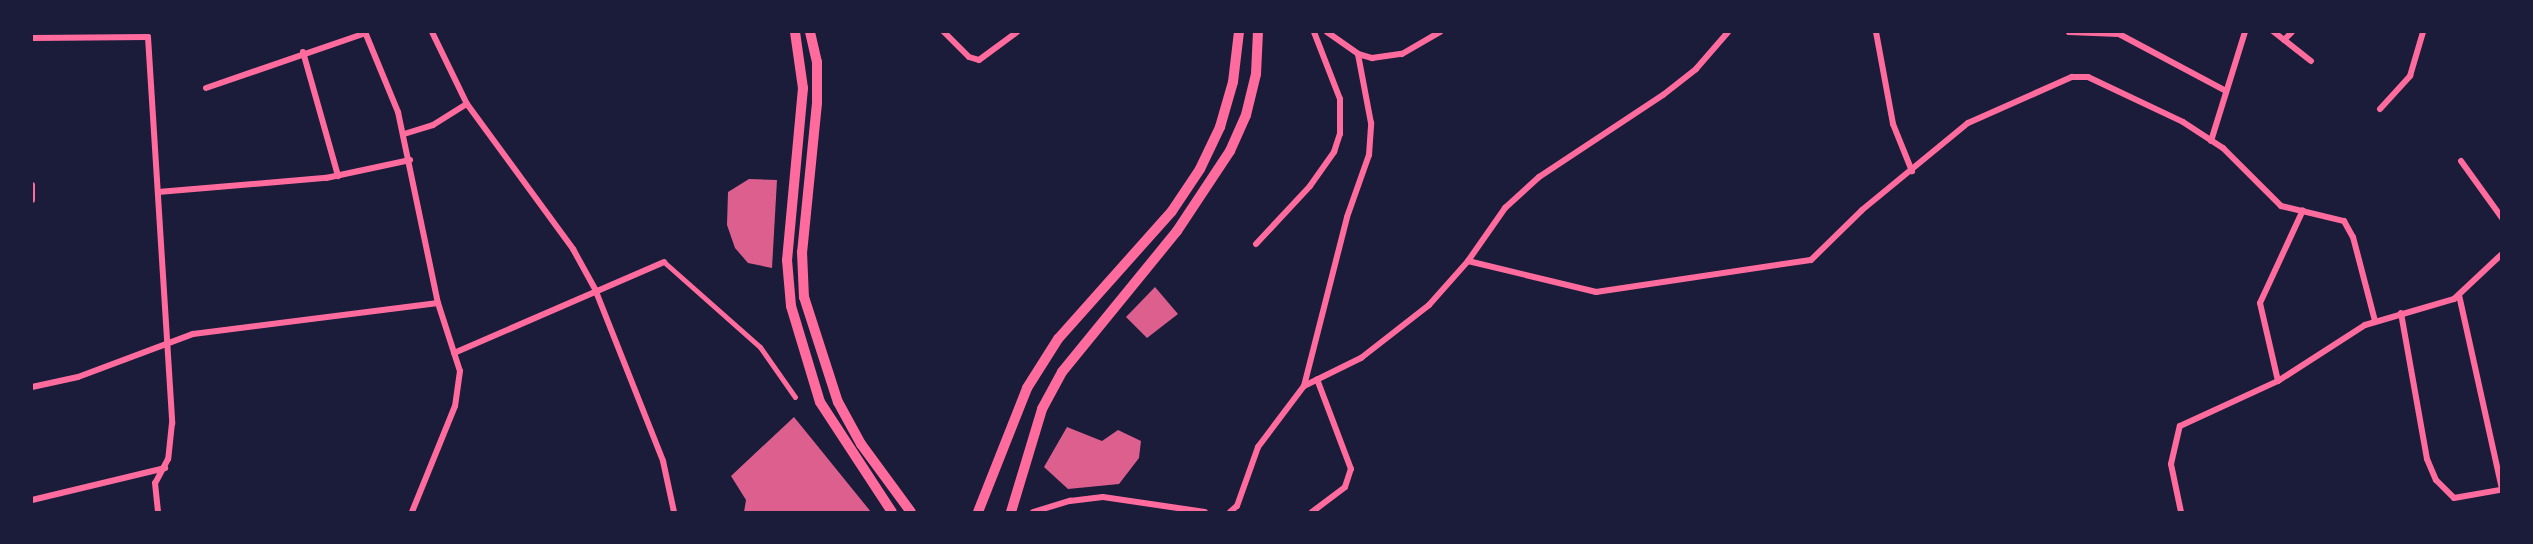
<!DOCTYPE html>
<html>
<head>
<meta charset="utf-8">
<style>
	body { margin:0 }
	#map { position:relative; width:2533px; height:544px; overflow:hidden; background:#1b1b3a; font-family:Raleway,sans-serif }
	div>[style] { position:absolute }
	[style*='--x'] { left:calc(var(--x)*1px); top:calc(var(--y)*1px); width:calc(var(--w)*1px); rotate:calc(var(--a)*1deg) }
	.building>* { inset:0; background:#dd5f8e }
	.pedestrian>* { height:5px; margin:-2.5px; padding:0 2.5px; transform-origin:2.5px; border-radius:2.5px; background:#ff6b9d }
	.minor>* { height:6px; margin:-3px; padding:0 3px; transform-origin:3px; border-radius:3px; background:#ff6b9d }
	.primary>* { height:10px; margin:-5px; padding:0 5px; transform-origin:5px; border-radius:5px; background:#ff6b9d }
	span { translate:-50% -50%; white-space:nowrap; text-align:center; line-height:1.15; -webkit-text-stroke:7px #1b1b3a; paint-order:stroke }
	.frame { position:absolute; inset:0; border:33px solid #1b1b3a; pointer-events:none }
</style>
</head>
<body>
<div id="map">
	<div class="building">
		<i style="clip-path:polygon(749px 179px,777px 180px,772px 268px,748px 263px,735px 248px,727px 225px,728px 192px)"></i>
		<i style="clip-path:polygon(1155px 287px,1178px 314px,1147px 338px,1126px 317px)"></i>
		<i style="clip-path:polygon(794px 417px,871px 512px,744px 512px,746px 500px,731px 476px)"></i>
		<i style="clip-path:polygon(1067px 427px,1102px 441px,1118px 430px,1141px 441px,1139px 458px,1119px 484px,1068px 489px,1044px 467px)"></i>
	</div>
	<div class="pedestrian">
		<i style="--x:664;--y:262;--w:128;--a:41.5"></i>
		<i style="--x:760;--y:347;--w:61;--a:55"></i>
	</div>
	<div class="minor">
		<i style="--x:365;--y:32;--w:87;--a:67.6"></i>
		<i style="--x:398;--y:112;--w:195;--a:78.2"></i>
		<i style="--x:438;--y:303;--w:71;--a:72.1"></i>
		<i style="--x:460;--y:371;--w:35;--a:98"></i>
		<i style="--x:455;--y:406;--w:114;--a:112.1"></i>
		<i style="--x:432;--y:32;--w:80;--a:64.1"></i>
		<i style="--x:467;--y:104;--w:180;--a:53.8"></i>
		<i style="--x:573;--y:249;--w:46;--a:61.2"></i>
		<i style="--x:595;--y:289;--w:185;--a:68.4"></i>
		<i style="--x:663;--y:461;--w:52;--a:77.8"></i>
		<i style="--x:944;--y:32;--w:35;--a:45"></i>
		<i style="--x:969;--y:57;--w:10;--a:17"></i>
		<i style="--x:979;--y:60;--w:47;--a:-36.4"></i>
		<i style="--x:1327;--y:32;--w:38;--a:35"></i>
		<i style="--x:1358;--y:54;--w:15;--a:16"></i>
		<i style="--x:1372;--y:58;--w:30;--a:-8"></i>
		<i style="--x:1402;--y:54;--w:44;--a:-30.1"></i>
		<i style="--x:1876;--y:32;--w:94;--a:79.5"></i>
		<i style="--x:1893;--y:124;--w:51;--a:68"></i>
		<i style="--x:2069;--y:32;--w:50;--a:2.3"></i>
		<i style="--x:2119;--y:34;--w:121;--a:28"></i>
		<i style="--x:2274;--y:32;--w:47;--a:38.1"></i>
		<i style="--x:32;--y:38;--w:116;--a:-0.5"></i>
		<i style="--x:148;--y:37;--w:387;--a:86.4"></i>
		<i style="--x:172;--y:423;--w:36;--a:96"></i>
		<i style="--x:168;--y:459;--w:27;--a:118"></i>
		<i style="--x:155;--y:483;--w:29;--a:84"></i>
		<i style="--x:2284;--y:40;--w:11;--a:-45"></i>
		<i style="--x:303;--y:52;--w:129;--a:74.2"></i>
		<i style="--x:206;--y:88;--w:169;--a:-19"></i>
		<i style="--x:2380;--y:109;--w:45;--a:-47.7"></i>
		<i style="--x:2410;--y:76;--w:46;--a:-73.5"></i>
		<i style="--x:404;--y:134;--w:30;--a:-17"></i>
		<i style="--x:433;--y:125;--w:40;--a:-32"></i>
		<i style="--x:2211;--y:141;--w:114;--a:-72.7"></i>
		<i style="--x:2461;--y:161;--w:70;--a:54.3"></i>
		<i style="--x:32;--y:185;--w:15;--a:90"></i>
		<i style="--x:158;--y:192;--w:169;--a:-4.8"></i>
		<i style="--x:326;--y:178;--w:86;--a:-12.1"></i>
		<i style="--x:1256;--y:244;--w:79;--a:-47"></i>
		<i style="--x:1310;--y:186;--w:42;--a:-54.8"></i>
		<i style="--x:1334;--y:152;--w:19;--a:-72"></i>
		<i style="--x:1340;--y:134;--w:35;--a:-90"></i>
		<i style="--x:1340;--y:99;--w:72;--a:-111.2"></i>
		<i style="--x:1468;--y:261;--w:132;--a:13.6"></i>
		<i style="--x:1596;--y:292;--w:217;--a:-8.5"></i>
		<i style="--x:1811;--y:260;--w:71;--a:-44.4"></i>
		<i style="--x:1862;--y:210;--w:137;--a:-39.4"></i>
		<i style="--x:1968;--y:123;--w:114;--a:-23.9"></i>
		<i style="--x:2072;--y:77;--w:16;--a:0"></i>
		<i style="--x:2088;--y:77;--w:105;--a:25.3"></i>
		<i style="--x:2183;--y:122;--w:48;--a:33"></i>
		<i style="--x:2223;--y:148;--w:82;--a:45"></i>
		<i style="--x:2281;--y:206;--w:65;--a:13.4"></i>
		<i style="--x:2344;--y:221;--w:18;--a:61"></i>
		<i style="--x:2353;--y:237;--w:87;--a:75.3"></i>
		<i style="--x:2459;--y:295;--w:199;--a:77.5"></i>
		<i style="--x:2401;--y:313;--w:148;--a:79.9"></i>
		<i style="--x:2427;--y:459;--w:23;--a:67"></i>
		<i style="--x:2436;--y:480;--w:25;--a:45"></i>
		<i style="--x:2454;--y:498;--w:47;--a:-9.9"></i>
		<i style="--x:454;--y:353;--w:229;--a:-23.4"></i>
		<i style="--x:2278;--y:381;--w:80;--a:-103"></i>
		<i style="--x:2260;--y:303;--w:102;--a:-65.2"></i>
		<i style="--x:1304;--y:386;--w:64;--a:-26.2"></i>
		<i style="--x:1361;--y:358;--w:86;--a:-37.9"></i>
		<i style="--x:1429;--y:305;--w:59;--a:-48.4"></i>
		<i style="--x:1468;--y:261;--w:65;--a:-55.1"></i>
		<i style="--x:1505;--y:208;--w:46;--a:-42.4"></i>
		<i style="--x:1539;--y:177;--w:149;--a:-33.5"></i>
		<i style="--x:1663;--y:95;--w:42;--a:-38.2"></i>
		<i style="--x:1696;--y:69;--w:49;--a:-49.1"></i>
		<i style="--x:32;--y:387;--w:47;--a:-12.3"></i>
		<i style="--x:78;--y:377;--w:123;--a:-20.5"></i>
		<i style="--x:193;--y:334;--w:247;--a:-7.2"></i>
		<i style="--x:32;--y:500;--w:137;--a:-13.5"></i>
		<i style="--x:1033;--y:512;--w:39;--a:-17"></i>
		<i style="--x:1070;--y:501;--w:33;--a:-7"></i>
		<i style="--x:1103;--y:497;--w:103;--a:8.4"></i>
		<i style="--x:1230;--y:512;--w:9;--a:-41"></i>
		<i style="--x:1237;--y:506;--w:63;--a:-70.4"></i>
		<i style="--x:1258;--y:447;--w:76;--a:-53"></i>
		<i style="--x:1304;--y:386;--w:174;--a:-75.7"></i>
		<i style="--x:1347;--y:217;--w:66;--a:-70.5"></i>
		<i style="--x:1369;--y:155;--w:32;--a:-86"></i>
		<i style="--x:1371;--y:123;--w:70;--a:-100.7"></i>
		<i style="--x:1312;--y:512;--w:41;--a:-37.1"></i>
		<i style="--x:1345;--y:487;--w:19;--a:-72"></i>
		<i style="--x:1351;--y:469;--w:96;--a:-110.7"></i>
		<i style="--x:2181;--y:512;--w:49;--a:-101.8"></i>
		<i style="--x:2171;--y:464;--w:39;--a:-77"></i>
		<i style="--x:2180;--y:426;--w:108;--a:-24.7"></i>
		<i style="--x:2278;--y:381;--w:103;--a:-32.8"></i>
		<i style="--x:2365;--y:325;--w:93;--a:-16.3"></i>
		<i style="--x:2454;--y:299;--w:66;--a:-43.2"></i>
	</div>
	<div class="primary">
		<i style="--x:795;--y:32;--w:57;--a:81.9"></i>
		<i style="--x:803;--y:88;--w:173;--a:95.3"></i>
		<i style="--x:787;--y:260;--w:46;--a:85"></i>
		<i style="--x:791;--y:306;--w:100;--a:73.2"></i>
		<i style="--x:820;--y:402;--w:131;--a:56.8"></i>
		<i style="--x:810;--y:32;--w:31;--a:77"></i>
		<i style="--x:817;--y:62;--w:41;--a:90"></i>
		<i style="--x:817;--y:103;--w:150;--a:95.7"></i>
		<i style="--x:802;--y:252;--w:45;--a:87.5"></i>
		<i style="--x:804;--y:297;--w:110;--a:72.1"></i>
		<i style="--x:838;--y:402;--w:48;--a:61.3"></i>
		<i style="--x:861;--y:444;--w:84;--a:53.7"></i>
		<i style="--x:978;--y:512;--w:133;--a:-68.4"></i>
		<i style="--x:1027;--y:388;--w:58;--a:-57.7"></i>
		<i style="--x:1058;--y:339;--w:171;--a:-48.3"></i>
		<i style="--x:1172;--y:211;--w:50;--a:-56.3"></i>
		<i style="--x:1200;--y:169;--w:47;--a:-64.5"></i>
		<i style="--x:1220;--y:127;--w:47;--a:-73.9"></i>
		<i style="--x:1233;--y:82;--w:50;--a:-83.2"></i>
		<i style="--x:1011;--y:512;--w:108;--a:-73.2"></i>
		<i style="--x:1042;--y:409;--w:42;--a:-61.6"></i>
		<i style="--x:1062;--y:372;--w:182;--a:-50.8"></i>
		<i style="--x:1177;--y:231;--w:96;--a:-56.5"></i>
		<i style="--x:1230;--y:151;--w:39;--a:-66"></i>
		<i style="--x:1246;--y:115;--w:42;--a:-76.3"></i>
		<i style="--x:1256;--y:74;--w:42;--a:-87.3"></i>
	</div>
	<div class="frame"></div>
</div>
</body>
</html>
